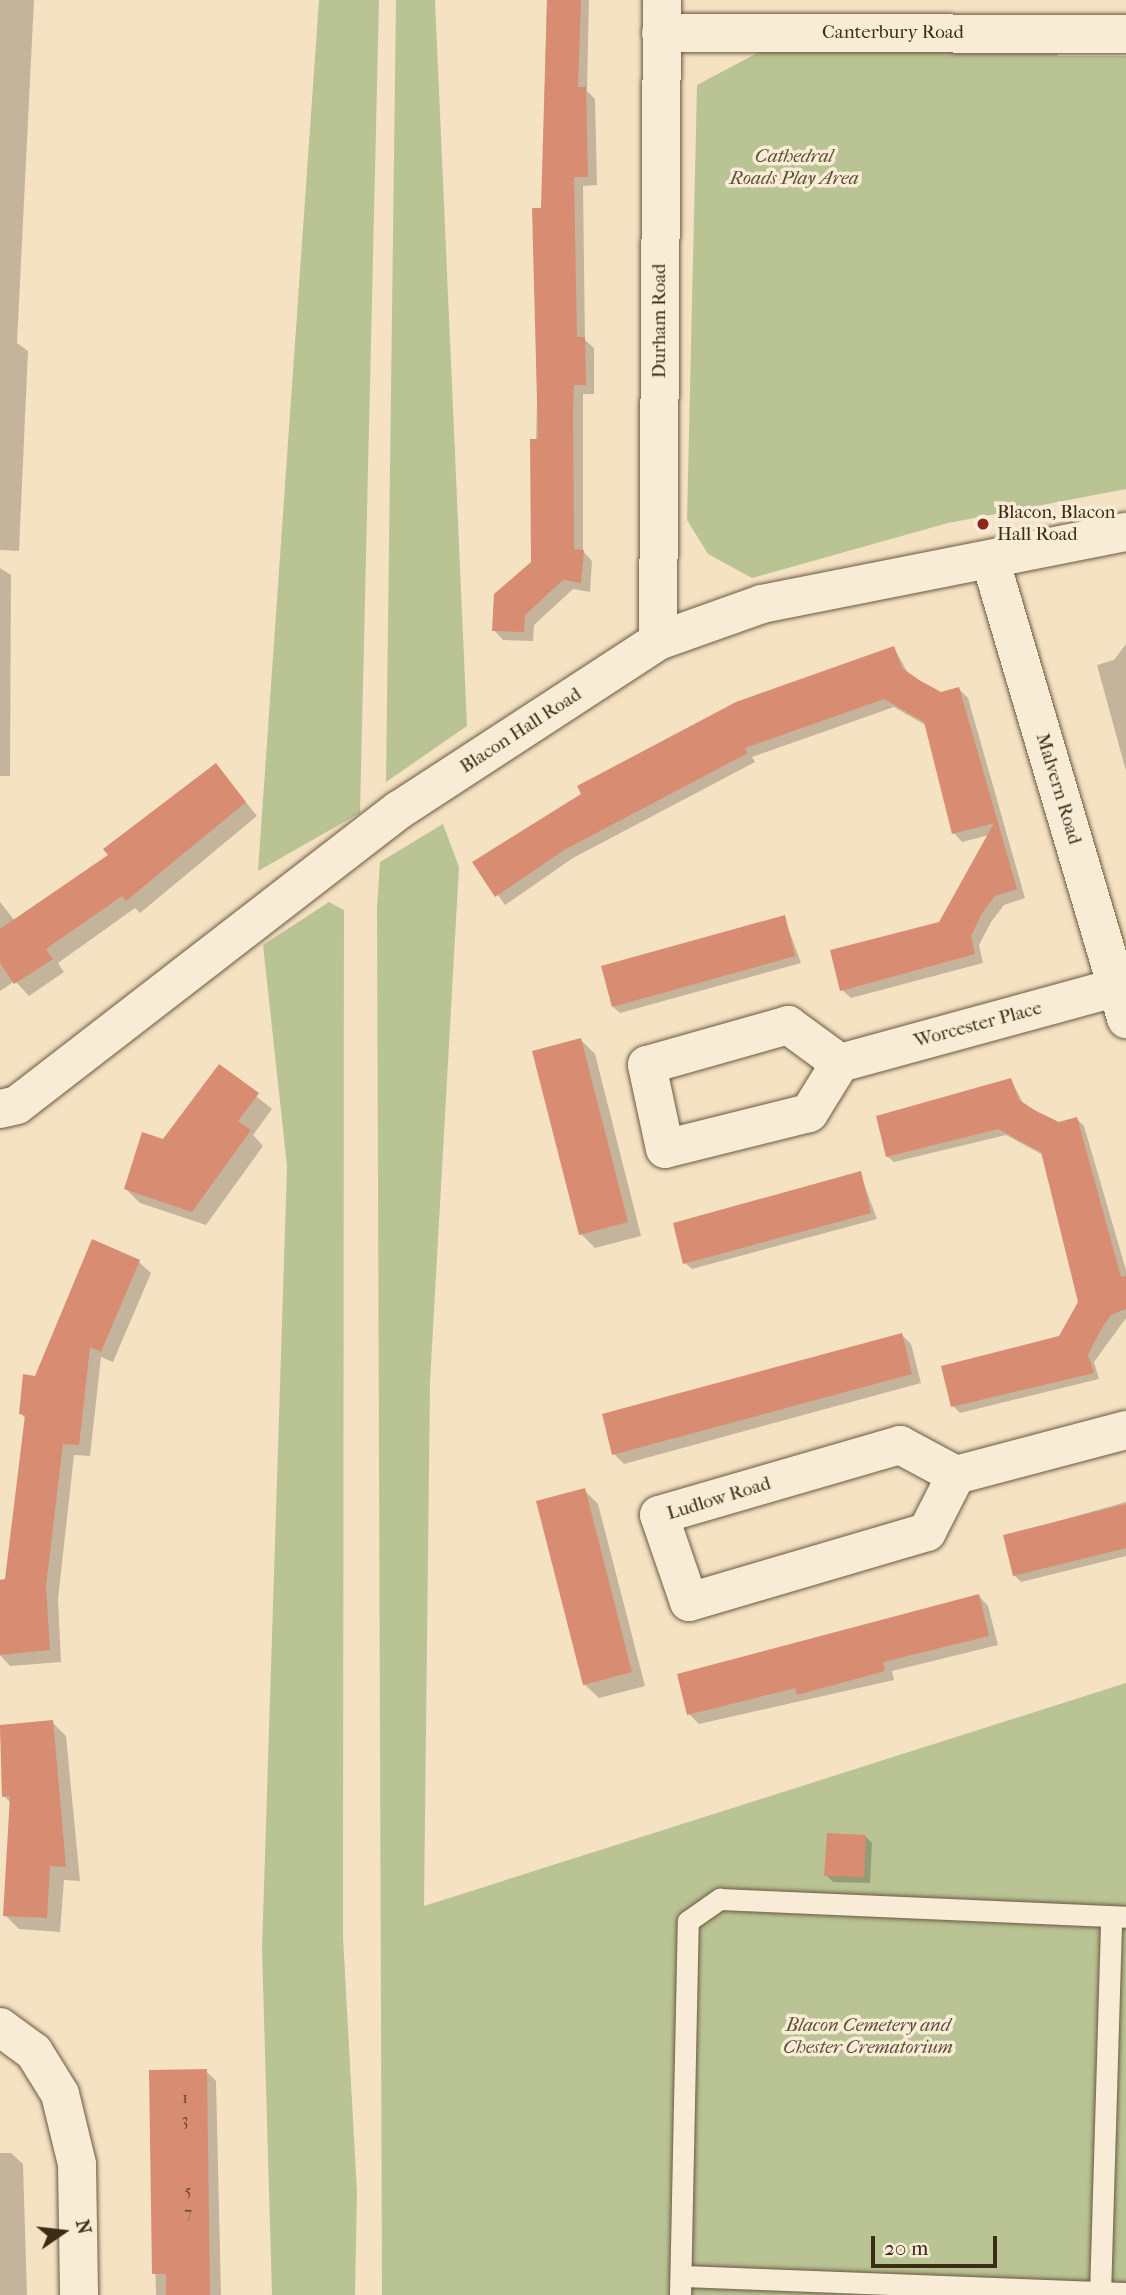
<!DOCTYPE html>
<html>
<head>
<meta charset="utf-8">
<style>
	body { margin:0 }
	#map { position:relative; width:1126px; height:2295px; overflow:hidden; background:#f5e2c2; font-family:"IM FELL French Canon",serif }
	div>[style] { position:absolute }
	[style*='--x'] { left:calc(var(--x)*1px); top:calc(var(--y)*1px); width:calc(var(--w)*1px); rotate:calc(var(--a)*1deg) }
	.green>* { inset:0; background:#bac394 }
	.shadow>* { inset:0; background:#0003 }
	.building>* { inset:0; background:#d88c72 }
	.roads { filter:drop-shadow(0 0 2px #6a5a41) drop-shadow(0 0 2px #6a5a41) }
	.lane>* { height:21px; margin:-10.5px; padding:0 10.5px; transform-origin:10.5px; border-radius:10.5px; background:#f8ecd7 }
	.street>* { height:38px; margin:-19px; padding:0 19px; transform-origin:19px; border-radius:19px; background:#f8ecd7 }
	.secondary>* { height:38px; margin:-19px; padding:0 19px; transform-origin:19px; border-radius:19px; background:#f8ecd7 }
	.dots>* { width:19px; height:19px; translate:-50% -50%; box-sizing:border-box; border:4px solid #f8ecd7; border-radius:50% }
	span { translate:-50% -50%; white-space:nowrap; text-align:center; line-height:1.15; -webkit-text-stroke:7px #f8ecd7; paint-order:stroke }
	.number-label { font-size:16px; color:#62442d }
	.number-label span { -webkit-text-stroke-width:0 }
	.street-label { font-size:19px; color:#3b2c16 }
	.park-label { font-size:19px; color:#5b5236; font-style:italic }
	.poi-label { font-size:19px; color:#3b2c16 }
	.left { translate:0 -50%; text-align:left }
	.north { position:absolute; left:28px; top:2197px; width:70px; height:70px; -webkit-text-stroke:5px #f8ecd7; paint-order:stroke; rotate:76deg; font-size:19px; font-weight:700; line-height:28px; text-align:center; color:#3b2c16 }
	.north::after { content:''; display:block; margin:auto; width:24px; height:32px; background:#3b2c16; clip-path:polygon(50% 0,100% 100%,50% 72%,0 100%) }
	.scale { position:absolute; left:871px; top:2236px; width:126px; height:32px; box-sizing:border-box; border:4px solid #3b2c16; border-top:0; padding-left:9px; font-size:21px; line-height:24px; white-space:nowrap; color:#3b2c16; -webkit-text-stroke:5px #f8ecd7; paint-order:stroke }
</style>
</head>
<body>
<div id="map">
	<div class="green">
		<i style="clip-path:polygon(319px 0,379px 0,360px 813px,258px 871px)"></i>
		<i style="clip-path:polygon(396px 0,435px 0,467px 726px,386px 782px)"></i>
		<i style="clip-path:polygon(1054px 46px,1058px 56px,1126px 56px,1126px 489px,948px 523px,752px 578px,708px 554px,687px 520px,697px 85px,763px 50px)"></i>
		<i style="clip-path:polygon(443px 824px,459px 867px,430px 1382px,424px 1906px,1126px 1683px,1126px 2295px,382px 2295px,377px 908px,380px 862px)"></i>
		<i style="clip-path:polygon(329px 902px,344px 910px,343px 1937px,357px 2192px,355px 2295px,272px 2295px,262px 1949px,287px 1166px,263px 945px)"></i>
	</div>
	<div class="shadow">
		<i style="clip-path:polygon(0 0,34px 0,17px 343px,28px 351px,19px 551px,0 550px)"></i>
		<i style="clip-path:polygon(547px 0,589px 0,587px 91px,595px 99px,597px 185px,583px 186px,585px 340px,594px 348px,594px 394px,583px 394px,583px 551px,592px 561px,590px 592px,573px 589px,534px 625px,533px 641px,503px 640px,494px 630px,533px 562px)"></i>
		<i style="clip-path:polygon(0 568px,11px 575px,10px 776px,0 776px)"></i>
		<i style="clip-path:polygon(1126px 644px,1126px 771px,1097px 665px,1114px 660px)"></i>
		<i style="clip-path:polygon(894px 648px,909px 675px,941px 694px,959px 689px,968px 698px,1025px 898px,1004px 905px,991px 922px,979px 945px,983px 963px,851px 998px,842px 990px,940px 924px,989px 835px,962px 842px,954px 833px,927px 726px,894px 707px,752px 757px,755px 762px,573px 858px,505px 905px,475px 862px)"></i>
		<i style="clip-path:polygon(216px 765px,257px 816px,140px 913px,135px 908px,58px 963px,64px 972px,29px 996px,15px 981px,0 991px,0 902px,15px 921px,110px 855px)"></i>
		<i style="clip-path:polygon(784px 917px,801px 963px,620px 1013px,613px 1007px)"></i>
		<i style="clip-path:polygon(581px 1040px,595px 1054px,641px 1236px,595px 1248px,581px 1234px)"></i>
		<i style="clip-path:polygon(219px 1066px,272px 1109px,253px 1135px,263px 1146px,206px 1225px,140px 1203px,126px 1189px)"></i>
		<i style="clip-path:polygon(1011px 1080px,1024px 1105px,1059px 1124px,1077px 1119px,1084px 1126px,1126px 1270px,1126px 1318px,1094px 1362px,1099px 1379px,960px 1413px,953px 1406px,1060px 1338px,1080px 1302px,1043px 1155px,1006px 1135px,894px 1162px,887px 1156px)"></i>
		<i style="clip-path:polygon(860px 1173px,877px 1219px,692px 1269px,685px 1263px)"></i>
		<i style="clip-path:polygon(139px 1262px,151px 1273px,113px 1362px,101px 1357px,90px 1456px,74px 1455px,58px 1599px,61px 1662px,10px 1666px,0 1655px,0 1581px,7px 1581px,26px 1419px,21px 1414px,36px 1378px)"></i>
		<i style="clip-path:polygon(901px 1334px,911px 1344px,921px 1383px,624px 1464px,614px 1454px)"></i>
		<i style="clip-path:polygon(584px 1490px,598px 1504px,645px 1686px,599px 1698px,584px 1684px)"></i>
		<i style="clip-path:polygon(1126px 1502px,1126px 1556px,1021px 1582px,1014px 1575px,1005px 1536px)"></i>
		<i style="clip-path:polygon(979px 1596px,988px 1606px,998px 1645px,892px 1671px,894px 1680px,699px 1724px,689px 1714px)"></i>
		<i style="clip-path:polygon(52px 1722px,66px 1736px,80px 1881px,64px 1880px,60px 1932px,19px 1929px,5px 1915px,12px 1804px,4px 1796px,0 1727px)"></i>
		<i style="clip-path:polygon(865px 1836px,872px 1843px,870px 1883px,833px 1882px,826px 1875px)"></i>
		<i style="clip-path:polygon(206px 2071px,216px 2081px,221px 2295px,156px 2295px,151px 2072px)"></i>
		<i style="clip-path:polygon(0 2153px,11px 2153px,23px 2164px,27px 2295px,0 2295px)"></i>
	</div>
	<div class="building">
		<i style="clip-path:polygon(547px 0,581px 0,578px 87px,586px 87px,588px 177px,574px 177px,577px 337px,585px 337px,586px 385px,574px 385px,573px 408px,574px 549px,584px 550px,581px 583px,563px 580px,525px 615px,524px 632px,492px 631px,494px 594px,531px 562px,530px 439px,538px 439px,532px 208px,541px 208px)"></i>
		<i style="clip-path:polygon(894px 646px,902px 668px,919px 680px,941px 692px,959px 687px,1017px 889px,995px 896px,982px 913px,971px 936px,975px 954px,840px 991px,830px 950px,939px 922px,994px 823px,952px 834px,924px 722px,884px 699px,745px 748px,748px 753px,564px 850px,495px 897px,472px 862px,581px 794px,577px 786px,736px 702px)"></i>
		<i style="clip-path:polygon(216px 763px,246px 802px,126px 901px,122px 896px,46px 949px,53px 959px,14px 984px,0 963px,0 929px,108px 855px,103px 849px)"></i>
		<i style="clip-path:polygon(785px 915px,795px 956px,612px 1007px,601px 966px)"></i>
		<i style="clip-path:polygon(581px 1038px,628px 1222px,579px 1235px,532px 1051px)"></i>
		<i style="clip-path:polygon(219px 1064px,259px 1093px,238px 1121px,251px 1130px,192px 1212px,124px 1189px,142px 1132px,163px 1139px)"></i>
		<i style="clip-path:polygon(1011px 1078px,1019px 1100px,1036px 1111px,1059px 1122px,1077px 1117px,1121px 1277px,1126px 1276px,1126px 1309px,1111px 1315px,1100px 1331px,1088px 1355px,1094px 1373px,951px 1407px,941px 1366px,1059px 1336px,1078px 1302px,1041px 1152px,998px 1129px,886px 1157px,876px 1116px)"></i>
		<i style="clip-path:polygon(861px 1171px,871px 1213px,683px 1264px,673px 1223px)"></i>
		<i style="clip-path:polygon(92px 1239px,140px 1260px,101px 1352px,90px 1347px,79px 1445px,63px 1444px,46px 1586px,50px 1650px,0 1655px,0 1580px,5px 1579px,25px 1415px,19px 1414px,23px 1374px,35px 1376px)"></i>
		<i style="clip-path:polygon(902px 1333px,912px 1374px,612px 1455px,602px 1414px)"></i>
		<i style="clip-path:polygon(585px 1488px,632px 1672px,583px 1685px,536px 1501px)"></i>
		<i style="clip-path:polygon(1126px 1504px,1126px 1548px,1013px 1576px,1003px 1535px)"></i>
		<i style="clip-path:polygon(979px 1594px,989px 1636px,883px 1662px,885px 1671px,797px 1695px,795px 1688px,687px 1715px,677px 1674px)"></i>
		<i style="clip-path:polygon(53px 1720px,66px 1867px,50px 1866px,47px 1918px,3px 1916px,10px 1796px,2px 1797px,0 1725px)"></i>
		<i style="clip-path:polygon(827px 1833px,866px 1835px,864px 1877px,824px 1876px)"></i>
		<i style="clip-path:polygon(207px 2069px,210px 2295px,166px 2295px,166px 2274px,152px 2274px,149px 2070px)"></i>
	</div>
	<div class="roads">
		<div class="lane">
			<i style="--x:681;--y:2276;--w:445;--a:2.2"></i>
			<i style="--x:680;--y:2295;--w:374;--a:-88.8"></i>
			<i style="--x:688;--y:1921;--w:39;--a:-35"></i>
			<i style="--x:720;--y:1899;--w:406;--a:2.5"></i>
			<i style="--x:1100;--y:2295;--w:378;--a:-88.3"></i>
		</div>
		<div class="street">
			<i style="--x:661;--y:33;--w:465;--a:0.1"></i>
			<i style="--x:990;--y:559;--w:480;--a:73.5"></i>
			<i style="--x:658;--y:641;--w:641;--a:-89.64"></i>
			<i style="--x:840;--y:1063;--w:59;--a:121.8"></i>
			<i style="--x:809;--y:1113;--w:148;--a:166"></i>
			<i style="--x:665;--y:1149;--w:86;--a:-102.1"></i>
			<i style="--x:647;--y:1065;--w:147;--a:-15.8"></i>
			<i style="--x:788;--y:1025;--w:64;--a:36.2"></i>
			<i style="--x:840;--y:1063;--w:296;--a:-15.3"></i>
			<i style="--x:956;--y:1475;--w:64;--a:117"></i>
			<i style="--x:927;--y:1532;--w:248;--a:163.6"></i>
			<i style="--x:689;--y:1602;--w:92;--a:-109"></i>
			<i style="--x:659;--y:1515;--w:251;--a:-16.2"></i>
			<i style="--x:900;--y:1445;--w:64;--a:28.2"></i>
			<i style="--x:956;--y:1475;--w:176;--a:-14.8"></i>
			<i style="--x:0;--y:2027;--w:42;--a:36.3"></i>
			<i style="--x:34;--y:2052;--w:49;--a:58.2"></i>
			<i style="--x:60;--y:2094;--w:72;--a:76.3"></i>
			<i style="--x:77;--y:2164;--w:131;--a:89.1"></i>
		</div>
		<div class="secondary">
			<i style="--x:0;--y:1109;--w:17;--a:-13"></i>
			<i style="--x:17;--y:1105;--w:483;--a:-37.7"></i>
			<i style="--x:399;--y:810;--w:309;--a:-33.1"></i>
			<i style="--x:658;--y:641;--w:110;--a:-19.6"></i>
			<i style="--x:762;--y:604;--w:371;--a:-11.2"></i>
		</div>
	</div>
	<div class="dots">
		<i style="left:983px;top:524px;background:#8f2418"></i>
	</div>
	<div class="number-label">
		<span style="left:185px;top:2098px">1</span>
		<span style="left:185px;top:2120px">3</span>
		<span style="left:188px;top:2191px">5</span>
		<span style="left:188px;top:2213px">7</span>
	</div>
	<div class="street-label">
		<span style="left:893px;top:33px">Canterbury Road</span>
		<span style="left:660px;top:321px;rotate:-90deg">Durham Road</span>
		<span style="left:521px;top:731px;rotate:-33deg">Blacon Hall Road</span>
		<span style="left:1058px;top:789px;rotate:73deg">Malvern Road</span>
		<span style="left:978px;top:1025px;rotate:-15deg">Worcester Place</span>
		<span style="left:719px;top:1499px;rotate:-17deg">Ludlow Road</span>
	</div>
	<div class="park-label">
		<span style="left:794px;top:168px">Cathedral<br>Roads Play Area</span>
		<span style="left:868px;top:2037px">Blacon Cemetery and<br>Chester Crematorium</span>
	</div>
	<div class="poi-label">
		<span class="left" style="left:997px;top:524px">Blacon, Blacon<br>Hall Road</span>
	</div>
	<div class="north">N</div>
	<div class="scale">20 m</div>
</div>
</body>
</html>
